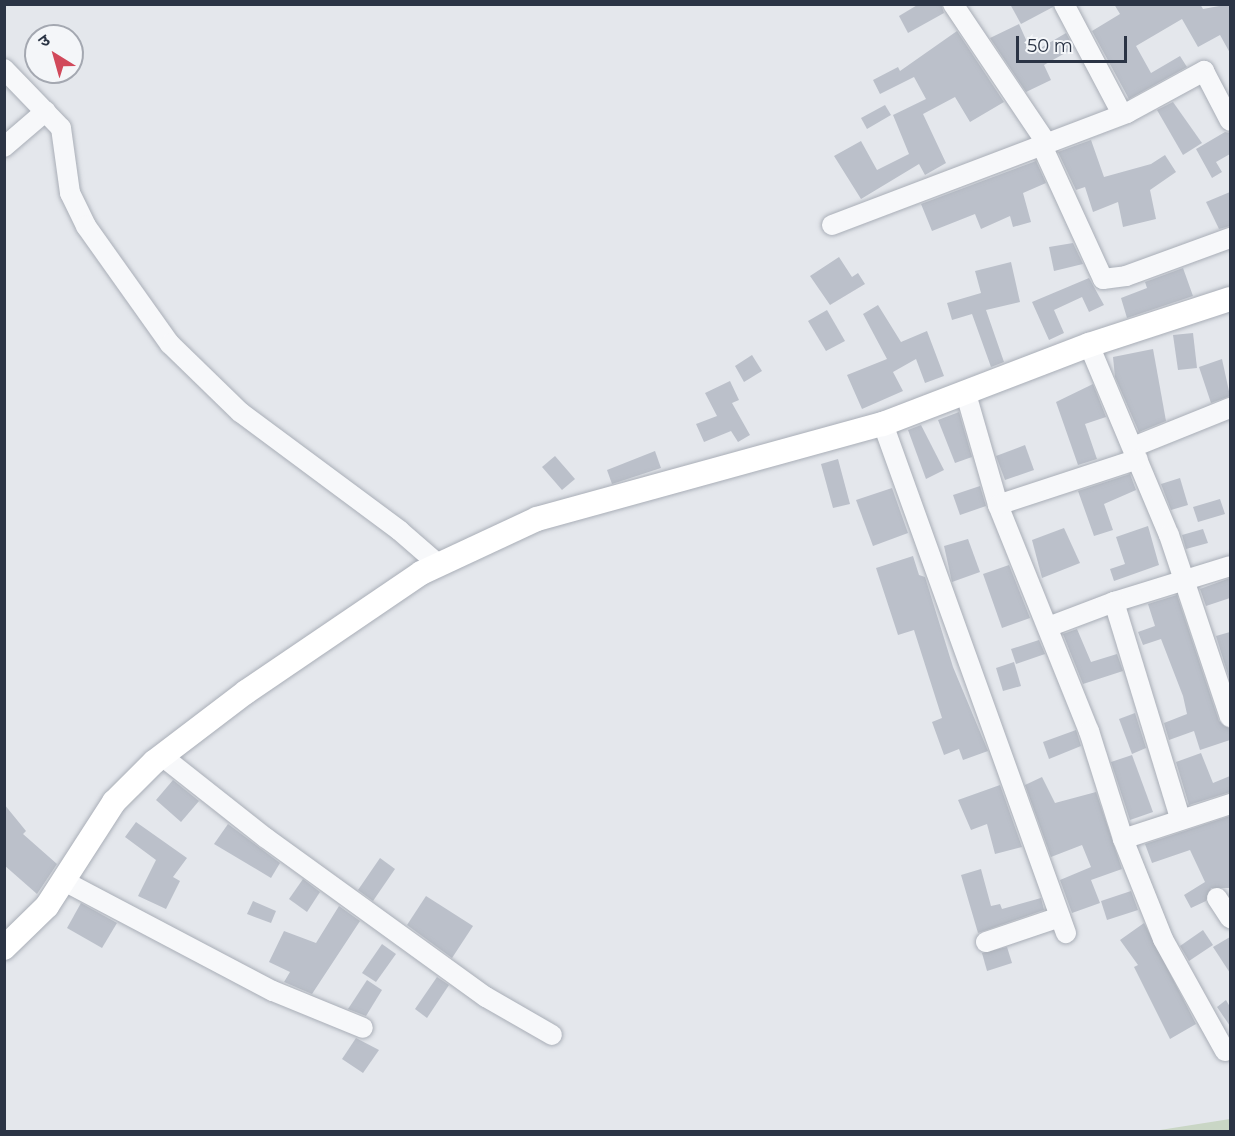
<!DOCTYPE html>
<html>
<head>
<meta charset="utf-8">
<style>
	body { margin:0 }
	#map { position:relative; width:1235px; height:1136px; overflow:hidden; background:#e4e7ec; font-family:Montserrat,"Noto Sans Devanagari",sans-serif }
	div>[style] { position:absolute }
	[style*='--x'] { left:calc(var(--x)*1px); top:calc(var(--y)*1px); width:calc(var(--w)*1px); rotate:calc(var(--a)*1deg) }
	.green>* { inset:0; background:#c9d6c5 }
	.building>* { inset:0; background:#bbc0ca }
	.roads { filter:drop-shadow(0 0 2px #a9aeb7) drop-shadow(0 0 2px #a9aeb7) }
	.minor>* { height:20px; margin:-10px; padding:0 10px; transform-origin:10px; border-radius:10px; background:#f7f8fa }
	.major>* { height:24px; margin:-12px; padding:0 12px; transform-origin:12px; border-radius:12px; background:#fff }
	span { translate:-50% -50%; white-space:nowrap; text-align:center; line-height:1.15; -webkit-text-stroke:6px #f4f6f9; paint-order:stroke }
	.frame { position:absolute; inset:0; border:6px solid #2b3445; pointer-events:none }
	.north { position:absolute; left:24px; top:24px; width:60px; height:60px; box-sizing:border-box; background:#f4f6f9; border:2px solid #a4a8b1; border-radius:50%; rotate:323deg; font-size:16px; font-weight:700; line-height:24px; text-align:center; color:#2b3445 }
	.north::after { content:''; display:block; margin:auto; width:21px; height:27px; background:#d1495b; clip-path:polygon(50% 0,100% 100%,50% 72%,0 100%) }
	.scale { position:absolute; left:1016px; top:36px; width:111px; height:27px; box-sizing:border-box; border:3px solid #2b3445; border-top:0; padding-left:8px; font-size:18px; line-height:21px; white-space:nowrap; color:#2b3445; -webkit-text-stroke:4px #f4f6f9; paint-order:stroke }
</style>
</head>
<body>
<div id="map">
	<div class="green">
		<i style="clip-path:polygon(1230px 1119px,1230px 1131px,1160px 1130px)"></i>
	</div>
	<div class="building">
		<i style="clip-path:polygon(919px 4px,941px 4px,944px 13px,908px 33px,899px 16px)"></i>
		<i style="clip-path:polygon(1010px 4px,1052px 4px,1053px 7px,1021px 24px)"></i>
		<i style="clip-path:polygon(1114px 4px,1200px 4px,1203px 9px,1230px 4px,1230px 53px,1220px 35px,1198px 47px,1182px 19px,1136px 46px,1151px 73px,1180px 56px,1187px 67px,1129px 99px,1092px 31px,1120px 14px)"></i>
		<i style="clip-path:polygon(1019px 24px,1032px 53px,1066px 33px,1074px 48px,1044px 65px,1051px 80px,1026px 92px,990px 38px)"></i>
		<i style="clip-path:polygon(957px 31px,1004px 102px,970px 122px,955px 97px,923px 114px,946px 163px,925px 175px,919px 164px,861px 199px,834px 156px,861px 141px,877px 170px,909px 154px,893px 115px,926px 99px,914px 77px,880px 94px,873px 80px,898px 67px,900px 71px)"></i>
		<i style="clip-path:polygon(1173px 102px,1202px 143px,1183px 155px,1157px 110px)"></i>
		<i style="clip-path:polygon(885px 105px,891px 115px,867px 129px,861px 118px)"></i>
		<i style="clip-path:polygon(1225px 132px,1230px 133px,1230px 154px,1216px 162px,1222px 172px,1212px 178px,1196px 149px)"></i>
		<i style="clip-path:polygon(1091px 140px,1104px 177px,1151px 164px,1165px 155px,1176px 172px,1150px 190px,1156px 219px,1123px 227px,1118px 202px,1093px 212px,1085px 187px,1076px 190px,1058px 152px)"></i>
		<i style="clip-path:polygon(1036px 161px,1046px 183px,1023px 193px,1031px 222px,1013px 227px,1010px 216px,981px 229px,975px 214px,932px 231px,921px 204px)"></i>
		<i style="clip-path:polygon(1230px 192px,1230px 226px,1219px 229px,1206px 202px)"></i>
		<i style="clip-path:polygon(1073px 243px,1083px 264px,1054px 271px,1049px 247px)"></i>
		<i style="clip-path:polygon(839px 257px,852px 277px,858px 273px,865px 284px,830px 305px,810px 276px)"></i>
		<i style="clip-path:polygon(1011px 262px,1020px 302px,986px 310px,1004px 362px,991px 367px,972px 314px,952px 320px,947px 303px,981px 293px,975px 271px)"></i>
		<i style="clip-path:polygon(1183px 268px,1193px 296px,1127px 318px,1121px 298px,1147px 288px,1145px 282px)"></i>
		<i style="clip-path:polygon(1089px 278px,1104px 305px,1089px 312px,1082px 297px,1054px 310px,1064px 333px,1049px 340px,1032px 302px)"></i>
		<i style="clip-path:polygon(878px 305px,901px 342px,927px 331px,944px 376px,925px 383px,916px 359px,893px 372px,903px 391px,862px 409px,847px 375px,887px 359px,863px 314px)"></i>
		<i style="clip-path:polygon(827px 310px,845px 341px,826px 351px,808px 321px)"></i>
		<i style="clip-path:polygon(1193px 333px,1197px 368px,1178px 370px,1173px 335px)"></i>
		<i style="clip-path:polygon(1153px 349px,1166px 421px,1139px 432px,1115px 377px,1113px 357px)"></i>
		<i style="clip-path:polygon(752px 355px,762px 371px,744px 382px,735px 366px)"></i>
		<i style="clip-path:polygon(1222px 359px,1230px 396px,1211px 403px,1199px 367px)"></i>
		<i style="clip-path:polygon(730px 381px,739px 400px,732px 403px,750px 435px,738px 442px,731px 431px,704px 442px,696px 424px,717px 416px,705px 393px)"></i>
		<i style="clip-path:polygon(1093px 384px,1106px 417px,1085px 424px,1097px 459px,1078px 465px,1056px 402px)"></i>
		<i style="clip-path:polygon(959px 412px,972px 457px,955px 463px,938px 420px)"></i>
		<i style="clip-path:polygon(921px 425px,944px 470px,926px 479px,908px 430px)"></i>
		<i style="clip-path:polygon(1025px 445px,1034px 470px,1005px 480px,996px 456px)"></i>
		<i style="clip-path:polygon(655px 451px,661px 468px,612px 484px,607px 470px)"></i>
		<i style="clip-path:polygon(555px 456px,575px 479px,562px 490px,542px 467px)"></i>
		<i style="clip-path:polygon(838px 459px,850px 504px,833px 508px,821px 464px)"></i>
		<i style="clip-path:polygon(1130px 474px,1136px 490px,1104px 504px,1113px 530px,1094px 536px,1078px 491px)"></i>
		<i style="clip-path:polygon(1180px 478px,1188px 505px,1171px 510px,1161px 484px)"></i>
		<i style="clip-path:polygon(980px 486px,986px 506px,960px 515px,953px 495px)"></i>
		<i style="clip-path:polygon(892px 488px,908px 533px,873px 546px,856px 500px)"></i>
		<i style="clip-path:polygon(1220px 499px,1225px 514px,1198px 522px,1193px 507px)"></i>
		<i style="clip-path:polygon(1148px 526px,1159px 565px,1114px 581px,1110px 569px,1125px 564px,1116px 537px)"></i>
		<i style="clip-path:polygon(1064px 528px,1080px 563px,1042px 578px,1032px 540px)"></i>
		<i style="clip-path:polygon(1203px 529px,1208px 543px,1186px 549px,1182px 535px)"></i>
		<i style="clip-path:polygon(968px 539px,980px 572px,952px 582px,944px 546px)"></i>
		<i style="clip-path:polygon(913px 556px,919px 575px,925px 577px,953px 667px,988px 751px,963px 760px,959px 749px,944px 755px,932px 722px,942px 718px,914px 630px,898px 635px,876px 568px)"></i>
		<i style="clip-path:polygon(1009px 565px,1030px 618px,1002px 628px,983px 574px)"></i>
		<i style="clip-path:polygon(1230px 578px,1230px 598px,1206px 606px,1200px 589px)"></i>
		<i style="clip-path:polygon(1177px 595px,1219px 721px,1230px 729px,1230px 740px,1200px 750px,1194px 731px,1169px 740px,1164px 723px,1187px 714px,1183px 696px,1161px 639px,1143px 645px,1138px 632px,1155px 626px,1148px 604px)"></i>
		<i style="clip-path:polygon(1077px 629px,1091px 662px,1117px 654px,1123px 671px,1083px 684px,1063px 634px)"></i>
		<i style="clip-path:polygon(1230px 632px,1230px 681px,1216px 636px)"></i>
		<i style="clip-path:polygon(1039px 640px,1045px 654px,1016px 664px,1011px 649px)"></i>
		<i style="clip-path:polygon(1014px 662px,1021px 686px,1003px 691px,996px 668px)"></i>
		<i style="clip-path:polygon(1135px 713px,1146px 748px,1132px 754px,1119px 719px)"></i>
		<i style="clip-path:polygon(1076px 730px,1081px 746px,1049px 759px,1043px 742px)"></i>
		<i style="clip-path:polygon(1201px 753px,1213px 783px,1230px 776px,1230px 792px,1189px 805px,1176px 762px)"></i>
		<i style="clip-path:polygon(1132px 755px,1153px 812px,1130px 820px,1111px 762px)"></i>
		<i style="clip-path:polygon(1042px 777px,1055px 803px,1096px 792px,1122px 869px,1091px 880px,1100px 903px,1072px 913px,1060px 880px,1091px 867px,1082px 845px,1051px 857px,1025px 785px)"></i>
		<i style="clip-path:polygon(173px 780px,199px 801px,181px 822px,156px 800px)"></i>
		<i style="clip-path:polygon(1000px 785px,1022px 847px,995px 854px,987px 824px,971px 830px,958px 800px)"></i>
		<i style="clip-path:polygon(4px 804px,26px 831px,23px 834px,57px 864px,37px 894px,4px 865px)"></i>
		<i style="clip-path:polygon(1230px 816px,1230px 888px,1211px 888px,1206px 901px,1191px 908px,1184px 895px,1205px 882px,1190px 850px,1152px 863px,1145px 844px)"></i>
		<i style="clip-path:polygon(136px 822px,187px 858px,173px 877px,180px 881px,166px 909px,138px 896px,156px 860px,125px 837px)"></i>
		<i style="clip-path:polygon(228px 824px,280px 863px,271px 878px,214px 844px)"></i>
		<i style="clip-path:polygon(380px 858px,395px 869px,373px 901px,358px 890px)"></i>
		<i style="clip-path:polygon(981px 869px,991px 906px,1000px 904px,1002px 909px,1041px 898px,1044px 910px,978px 933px,961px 875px)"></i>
		<i style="clip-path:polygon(303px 879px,320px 892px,307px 912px,289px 899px)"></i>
		<i style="clip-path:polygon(1131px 891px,1138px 910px,1107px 920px,1101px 901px)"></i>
		<i style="clip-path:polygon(426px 896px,473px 926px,452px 958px,407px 925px)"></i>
		<i style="clip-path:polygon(253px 901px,276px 911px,271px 923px,247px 914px)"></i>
		<i style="clip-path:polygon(81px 903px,117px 923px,102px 948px,67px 928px)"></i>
		<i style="clip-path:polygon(339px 906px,360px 921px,312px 994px,284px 982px,290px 972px,269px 962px,284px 931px,316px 943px)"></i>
		<i style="clip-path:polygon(1144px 923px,1196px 1024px,1170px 1039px,1134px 967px,1138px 965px,1120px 940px)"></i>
		<i style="clip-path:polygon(1203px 930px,1213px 945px,1189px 961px,1180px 946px)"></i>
		<i style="clip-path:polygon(1230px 937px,1230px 973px,1213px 947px)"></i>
		<i style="clip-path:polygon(382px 944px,396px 954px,376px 982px,362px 973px)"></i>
		<i style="clip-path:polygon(1007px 947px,1012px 963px,987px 971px,982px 953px)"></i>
		<i style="clip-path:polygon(437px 977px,449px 985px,427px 1018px,415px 1009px)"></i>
		<i style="clip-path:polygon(367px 980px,382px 990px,366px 1016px,348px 1009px)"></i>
		<i style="clip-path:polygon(1226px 1000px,1230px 1007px,1230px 1026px,1217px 1007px)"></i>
		<i style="clip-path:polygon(356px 1038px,379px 1050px,363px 1073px,342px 1059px)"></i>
	</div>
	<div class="roads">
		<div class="minor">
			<i style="--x:953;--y:4;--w:165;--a:56.1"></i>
			<i style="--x:1045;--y:141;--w:7;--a:106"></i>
			<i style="--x:1043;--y:148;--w:144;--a:65.4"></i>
			<i style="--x:1103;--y:279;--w:23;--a:-7"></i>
			<i style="--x:1126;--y:276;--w:111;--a:-20.1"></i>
			<i style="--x:1064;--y:4;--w:124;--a:62.2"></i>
			<i style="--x:4;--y:69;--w:82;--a:46"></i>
			<i style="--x:61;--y:128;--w:66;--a:82.1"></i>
			<i style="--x:70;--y:193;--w:37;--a:64"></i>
			<i style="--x:86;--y:226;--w:145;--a:54.6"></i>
			<i style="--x:170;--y:344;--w:98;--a:44.2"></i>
			<i style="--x:240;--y:412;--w:199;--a:36.6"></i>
			<i style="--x:400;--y:531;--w:50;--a:41"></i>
			<i style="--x:4;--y:147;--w:55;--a:-40.6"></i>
			<i style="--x:832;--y:225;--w:316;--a:-20.8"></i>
			<i style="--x:1127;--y:113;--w:88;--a:-28.6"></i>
			<i style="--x:1204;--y:71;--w:56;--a:62.5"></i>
			<i style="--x:1089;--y:345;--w:206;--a:67.2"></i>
			<i style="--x:1169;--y:535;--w:192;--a:71.5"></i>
			<i style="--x:966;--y:394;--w:116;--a:73.9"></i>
			<i style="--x:998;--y:505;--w:244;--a:68.1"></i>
			<i style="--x:1089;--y:731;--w:113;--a:72.5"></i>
			<i style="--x:883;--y:424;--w:541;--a:70.23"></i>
			<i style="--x:1133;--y:447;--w:105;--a:-21.9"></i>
			<i style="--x:998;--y:505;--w:147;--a:-18.2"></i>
			<i style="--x:1114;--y:602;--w:121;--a:-17.2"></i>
			<i style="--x:1048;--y:627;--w:71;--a:-20.7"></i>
			<i style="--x:1114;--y:602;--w:226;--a:73"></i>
			<i style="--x:162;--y:756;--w:132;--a:38.3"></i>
			<i style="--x:266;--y:838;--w:271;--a:35.9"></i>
			<i style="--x:486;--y:997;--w:76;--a:29.9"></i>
			<i style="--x:64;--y:881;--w:236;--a:27.8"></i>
			<i style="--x:273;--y:991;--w:97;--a:22.3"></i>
			<i style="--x:1217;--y:898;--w:24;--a:57"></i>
			<i style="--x:986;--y:942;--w:78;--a:-18.7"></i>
			<i style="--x:1225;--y:1051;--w:128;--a:-119"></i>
			<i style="--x:1163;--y:939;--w:108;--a:-111.8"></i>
			<i style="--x:1123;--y:839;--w:113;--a:-18.1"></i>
		</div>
		<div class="major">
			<i style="--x:4;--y:948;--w:60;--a:-44.3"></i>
			<i style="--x:47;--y:906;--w:124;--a:-57.2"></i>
			<i style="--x:114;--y:802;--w:57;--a:-45"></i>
			<i style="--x:154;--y:762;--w:116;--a:-37.3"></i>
			<i style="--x:246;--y:692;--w:212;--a:-34.2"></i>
			<i style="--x:421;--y:573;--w:128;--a:-25"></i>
			<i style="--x:537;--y:519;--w:359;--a:-15.4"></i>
			<i style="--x:883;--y:424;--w:221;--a:-21"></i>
			<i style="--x:1089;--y:345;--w:148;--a:-18.1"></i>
		</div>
	</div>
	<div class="frame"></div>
	<div class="north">उ</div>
	<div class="scale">50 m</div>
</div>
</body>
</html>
